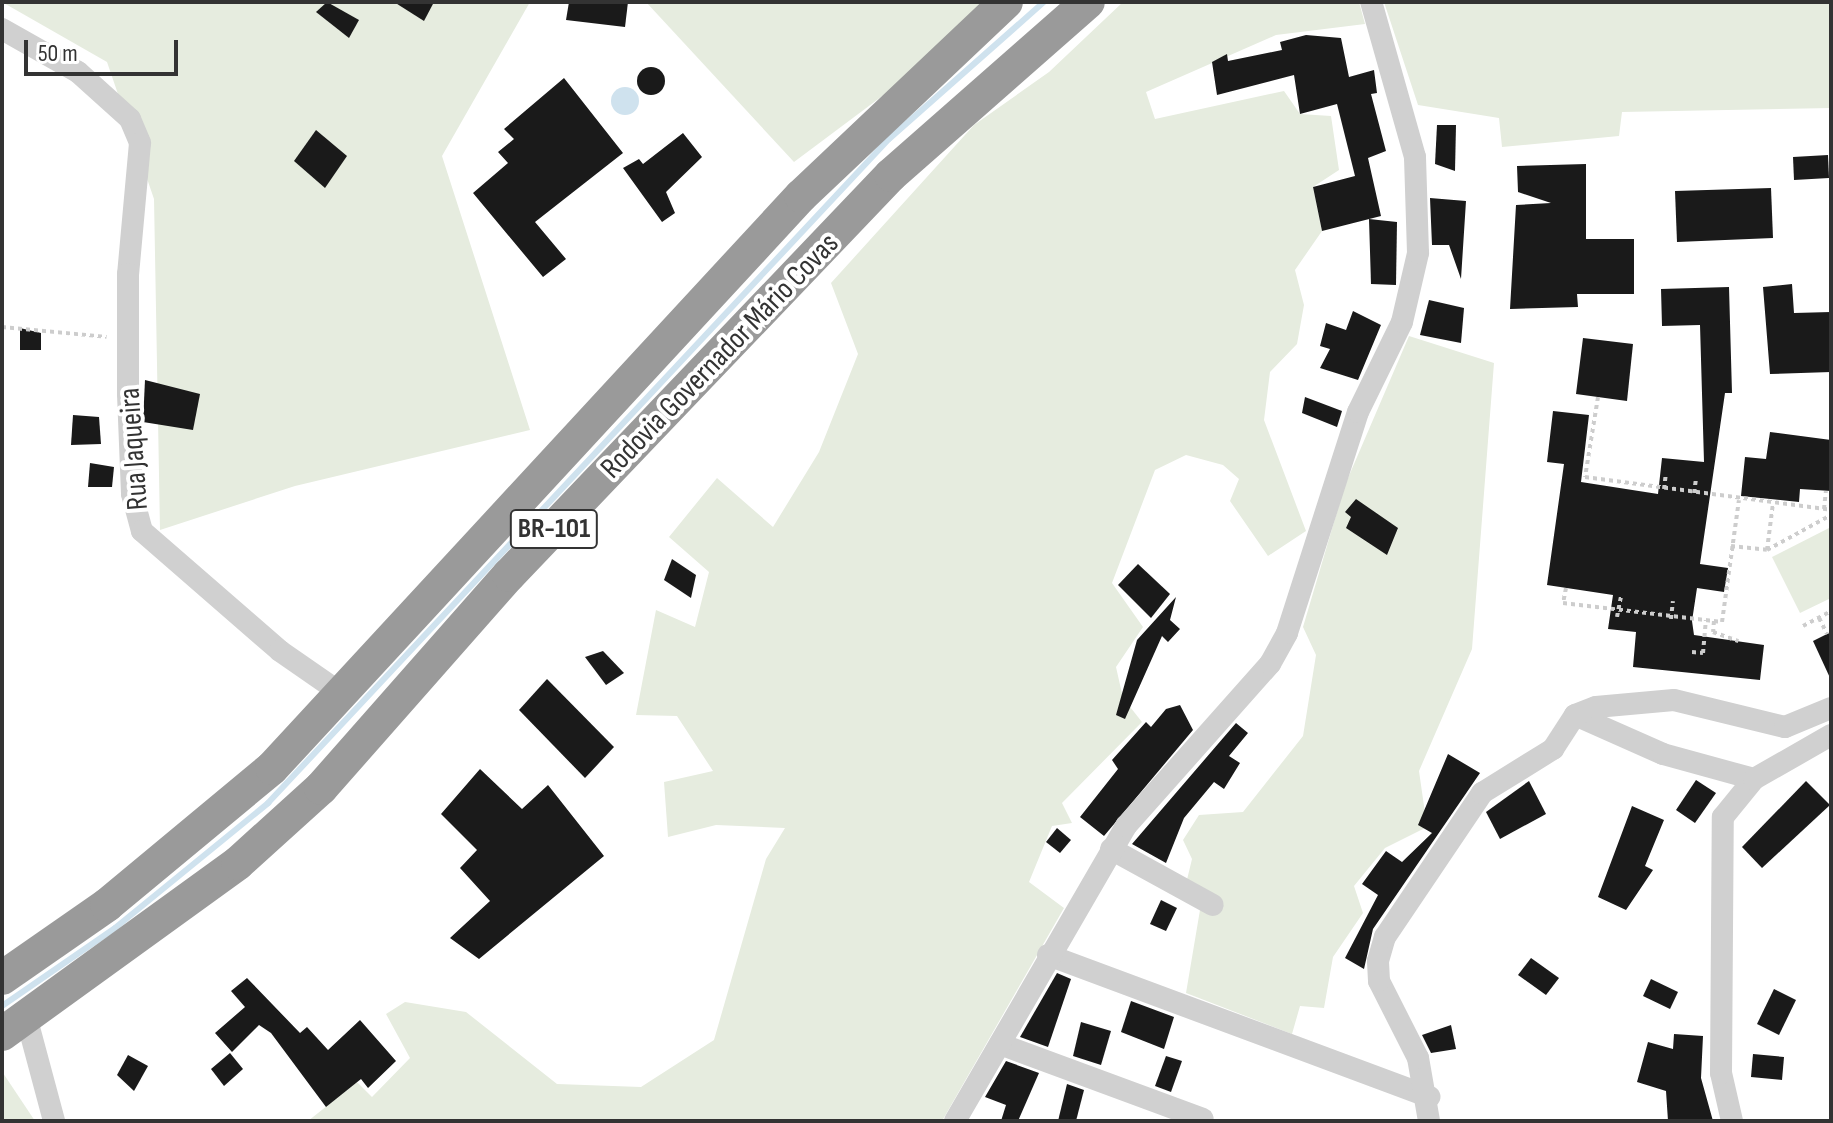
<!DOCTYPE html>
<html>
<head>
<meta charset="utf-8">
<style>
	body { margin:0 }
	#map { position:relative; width:1833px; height:1123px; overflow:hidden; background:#fff; font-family:"Sofia Sans Condensed",sans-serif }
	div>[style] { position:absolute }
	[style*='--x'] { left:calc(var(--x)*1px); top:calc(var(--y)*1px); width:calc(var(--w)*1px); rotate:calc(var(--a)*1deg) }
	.green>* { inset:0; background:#e6ecdf }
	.water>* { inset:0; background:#cfe2ee }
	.round { border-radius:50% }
	.stream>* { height:6px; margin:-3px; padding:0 3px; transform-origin:3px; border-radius:3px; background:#cfe2ee }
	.building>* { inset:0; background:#1a1a1a }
	.path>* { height:4px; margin-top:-2px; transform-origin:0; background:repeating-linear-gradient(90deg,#cdcdcd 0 4px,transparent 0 8px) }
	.minor>* { height:22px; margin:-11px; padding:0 11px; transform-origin:11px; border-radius:11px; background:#d0d0d0 }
	.highway>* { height:34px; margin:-17px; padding:0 17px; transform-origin:17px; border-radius:17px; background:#9a9a9a }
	span { translate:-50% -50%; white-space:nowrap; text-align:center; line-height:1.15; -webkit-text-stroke:8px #fff; paint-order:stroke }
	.shield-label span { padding:2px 6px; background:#fff; border:2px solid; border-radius:6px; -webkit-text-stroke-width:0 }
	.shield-label { font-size:28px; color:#333; font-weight:700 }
	.street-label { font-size:30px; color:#333 }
	.frame { position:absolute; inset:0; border:4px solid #333; pointer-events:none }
	.scale { position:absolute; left:24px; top:40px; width:154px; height:36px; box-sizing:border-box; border:4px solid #333; border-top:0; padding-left:10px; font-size:24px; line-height:28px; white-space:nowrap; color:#333; -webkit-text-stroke:6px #fff; paint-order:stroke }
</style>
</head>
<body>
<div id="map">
	<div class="green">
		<i style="clip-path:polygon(2px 2px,530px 2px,442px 156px,530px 430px,295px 486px,160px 530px,154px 199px,107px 62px)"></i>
		<i style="clip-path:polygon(646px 2px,1008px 2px,794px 162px)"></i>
		<i style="clip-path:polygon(1123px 2px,1359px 2px,1365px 24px,1276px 35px,1146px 92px,1155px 119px,1284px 91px,1300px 114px,1331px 116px,1339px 170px,1313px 187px,1322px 231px,1295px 270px,1304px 305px,1297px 344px,1270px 372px,1264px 420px,1306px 531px,1268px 556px,1230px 501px,1239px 479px,1223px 465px,1186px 455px,1155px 470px,1112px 583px,1143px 627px,1116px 667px,1123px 698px,1142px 722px,1062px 803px,1072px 823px,1052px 826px,1029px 882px,1064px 908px,942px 1121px,308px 1121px,357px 1082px,372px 1097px,410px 1058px,386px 1014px,405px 1002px,466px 1012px,557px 1084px,641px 1087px,714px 1040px,766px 859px,785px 828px,716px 825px,668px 837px,664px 782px,713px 771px,677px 716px,636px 715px,656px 610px,695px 627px,709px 572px,669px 537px,717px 478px,773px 527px,819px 452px,858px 354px,831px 283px,974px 125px,1049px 72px)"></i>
		<i style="clip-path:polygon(1384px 2px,1831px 2px,1831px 108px,1622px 112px,1619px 136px,1502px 147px,1499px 118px,1418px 105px)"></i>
		<i style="clip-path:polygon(1409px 336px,1494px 363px,1472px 649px,1419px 771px,1427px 827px,1385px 848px,1354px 886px,1363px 913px,1333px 957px,1324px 1008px,1300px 1006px,1292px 1034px,1186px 993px,1201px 904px,1184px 892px,1192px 859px,1183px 840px,1199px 815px,1243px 812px,1303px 736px,1316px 655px,1303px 627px,1345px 485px)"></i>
		<i style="clip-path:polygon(1831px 527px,1831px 598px,1800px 613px,1772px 557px)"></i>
		<i style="clip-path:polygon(3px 1073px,35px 1121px,2px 1121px)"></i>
	</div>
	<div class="water">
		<i class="round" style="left:611px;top:87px;width:28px;height:28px"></i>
	</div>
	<div class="stream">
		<i style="--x:2;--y:1006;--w:137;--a:-34.6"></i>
		<i style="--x:115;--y:928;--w:198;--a:-39.2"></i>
		<i style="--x:268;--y:803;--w:909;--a:-46.92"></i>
		<i style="--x:889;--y:139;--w:207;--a:-41.5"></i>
	</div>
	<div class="building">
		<i style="clip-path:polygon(327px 2px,359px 20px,349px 38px,316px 12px)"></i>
		<i style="clip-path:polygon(394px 2px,434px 2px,424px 21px)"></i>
		<i style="clip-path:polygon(569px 2px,628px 2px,625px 27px,566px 20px)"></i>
		<i style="clip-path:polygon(1306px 35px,1341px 38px,1349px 77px,1374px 70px,1377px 93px,1371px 94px,1386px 151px,1368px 158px,1381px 216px,1322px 231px,1313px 187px,1355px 176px,1337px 104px,1300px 114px,1294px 75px,1217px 95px,1212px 62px,1227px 54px,1228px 61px,1282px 50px,1280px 42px)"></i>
		<i class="round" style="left:637px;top:67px;width:28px;height:28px"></i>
		<i style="clip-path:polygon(564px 78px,623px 153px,535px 222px,566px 259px,543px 277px,473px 193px,508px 163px,498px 152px,514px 139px,504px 129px)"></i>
		<i style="clip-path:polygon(1437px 125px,1456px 125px,1455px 171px,1435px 164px)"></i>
		<i style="clip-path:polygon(316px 130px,347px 156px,325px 188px,294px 161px)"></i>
		<i style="clip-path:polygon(683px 133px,702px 157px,666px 192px,675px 213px,662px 222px,623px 168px,639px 159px,643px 164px)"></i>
		<i style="clip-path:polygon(1828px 155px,1829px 178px,1794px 180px,1793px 157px)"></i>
		<i style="clip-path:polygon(1586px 164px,1586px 239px,1634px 239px,1634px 294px,1577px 294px,1578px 307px,1510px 309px,1516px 205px,1551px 203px,1518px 192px,1517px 166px)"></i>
		<i style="clip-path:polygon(1771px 188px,1773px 238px,1677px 242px,1675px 191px)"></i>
		<i style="clip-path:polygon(1430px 198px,1466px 201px,1461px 279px,1449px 245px,1432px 245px)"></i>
		<i style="clip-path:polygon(1369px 219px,1397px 222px,1396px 285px,1371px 284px)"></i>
		<i style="clip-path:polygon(1792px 284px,1794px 313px,1831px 312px,1831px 372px,1770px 374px,1763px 287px)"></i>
		<i style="clip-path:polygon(1729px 287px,1732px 393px,1725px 393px,1700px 564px,1728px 568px,1724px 592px,1697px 588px,1692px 621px,1694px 635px,1764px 645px,1760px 680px,1633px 667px,1636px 632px,1608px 629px,1613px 595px,1547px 585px,1564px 464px,1547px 462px,1553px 411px,1589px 415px,1581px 482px,1658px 494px,1662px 458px,1704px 462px,1700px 325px,1662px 326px,1661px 289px)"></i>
		<i style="clip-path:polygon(1429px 300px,1464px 308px,1461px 343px,1420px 335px)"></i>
		<i style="clip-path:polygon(1353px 311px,1381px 325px,1358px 380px,1320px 368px,1330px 349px,1320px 346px,1326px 323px,1346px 330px)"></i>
		<i style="clip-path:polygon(20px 328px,41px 333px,41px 350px,20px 350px)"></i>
		<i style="clip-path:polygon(1583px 338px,1633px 344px,1627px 401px,1576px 394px)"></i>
		<i style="clip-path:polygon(145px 380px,200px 394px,193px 430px,143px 422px)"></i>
		<i style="clip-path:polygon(1305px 397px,1342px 411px,1337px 427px,1302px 413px)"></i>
		<i style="clip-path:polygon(73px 415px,99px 417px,101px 444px,71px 445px)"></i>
		<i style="clip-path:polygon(1770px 432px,1831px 440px,1831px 491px,1800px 489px,1799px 502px,1741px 496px,1745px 457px,1766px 459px)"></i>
		<i style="clip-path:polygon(90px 463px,114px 467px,112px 487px,88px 487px)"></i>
		<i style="clip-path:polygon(1356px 499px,1398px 528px,1387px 555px,1346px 528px,1351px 517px,1345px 512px)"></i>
		<i style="clip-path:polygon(672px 559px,696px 575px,691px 598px,664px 580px)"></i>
		<i style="clip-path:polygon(1138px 564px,1170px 594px,1151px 618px,1118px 585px)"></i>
		<i style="clip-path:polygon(1176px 597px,1170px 620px,1180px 629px,1168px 642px,1162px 636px,1125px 719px,1116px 715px,1137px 640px)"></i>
		<i style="clip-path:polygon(1831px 632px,1831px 680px,1813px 641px)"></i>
		<i style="clip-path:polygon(603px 651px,624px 673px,606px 685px,585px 657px)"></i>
		<i style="clip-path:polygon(547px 679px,614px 747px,585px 778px,519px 710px)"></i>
		<i style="clip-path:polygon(1180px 705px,1193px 730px,1104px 836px,1080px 817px,1118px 769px,1112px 760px,1146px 722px,1151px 727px,1166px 709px)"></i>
		<i style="clip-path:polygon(1236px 723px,1248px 733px,1229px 756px,1240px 763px,1224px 789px,1214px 782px,1184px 818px,1166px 863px,1132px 844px)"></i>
		<i style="clip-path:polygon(1448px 754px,1480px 773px,1373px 929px,1364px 969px,1345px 958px,1378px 895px,1362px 884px,1386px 851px,1402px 862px,1432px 833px,1418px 825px)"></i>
		<i style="clip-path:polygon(480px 769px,522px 809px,548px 785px,604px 856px,479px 959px,450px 938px,490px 901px,460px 868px,477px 850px,441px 814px)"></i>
		<i style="clip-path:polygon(1696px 780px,1716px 793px,1695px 823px,1676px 810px)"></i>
		<i style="clip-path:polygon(1529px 781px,1546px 814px,1500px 839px,1486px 812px)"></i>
		<i style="clip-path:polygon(1806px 781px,1830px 805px,1762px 868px,1742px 847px)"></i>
		<i style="clip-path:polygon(1632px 806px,1664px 820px,1645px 866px,1653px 870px,1626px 910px,1598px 897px)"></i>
		<i style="clip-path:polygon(1057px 828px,1071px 840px,1060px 853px,1046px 842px)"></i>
		<i style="clip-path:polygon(1161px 900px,1177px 908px,1166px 931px,1150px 924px)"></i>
		<i style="clip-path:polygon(1531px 958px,1559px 978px,1546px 995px,1518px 975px)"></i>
		<i style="clip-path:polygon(1057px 973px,1071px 979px,1048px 1047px,1020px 1037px)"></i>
		<i style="clip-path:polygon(247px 978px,300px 1033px,307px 1027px,328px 1050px,360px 1020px,396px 1061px,368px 1088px,361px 1079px,326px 1107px,271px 1033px,259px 1025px,232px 1052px,215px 1033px,245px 1007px,231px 991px)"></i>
		<i style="clip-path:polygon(1651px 979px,1678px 992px,1670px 1009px,1643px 996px)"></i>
		<i style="clip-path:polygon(1774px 989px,1796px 1000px,1779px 1035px,1757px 1024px)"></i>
		<i style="clip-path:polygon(1131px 1001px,1174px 1017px,1164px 1049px,1121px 1032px)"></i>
		<i style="clip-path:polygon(1081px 1022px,1111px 1031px,1101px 1065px,1073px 1056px)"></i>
		<i style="clip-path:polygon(1451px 1025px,1456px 1049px,1431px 1053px,1422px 1035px)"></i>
		<i style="clip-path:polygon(1674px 1034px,1703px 1036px,1701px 1078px,1713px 1121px,1668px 1121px,1666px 1091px,1637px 1082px,1648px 1042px,1673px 1049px)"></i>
		<i style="clip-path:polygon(230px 1053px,243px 1069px,224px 1086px,211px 1069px)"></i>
		<i style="clip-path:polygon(1753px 1054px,1784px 1057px,1782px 1080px,1751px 1077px)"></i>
		<i style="clip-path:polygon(128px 1055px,148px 1066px,134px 1091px,117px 1075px)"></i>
		<i style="clip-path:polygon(1166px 1056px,1182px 1061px,1171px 1092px,1155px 1086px)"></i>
		<i style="clip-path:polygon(1006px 1061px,1039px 1073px,1018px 1121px,1001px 1121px,1006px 1105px,985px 1097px)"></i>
		<i style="clip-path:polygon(1067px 1084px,1084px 1090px,1076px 1121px,1058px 1121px)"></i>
	</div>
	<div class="path">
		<i style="--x:2;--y:327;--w:105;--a:5.4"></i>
		<i style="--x:1598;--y:397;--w:81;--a:99.2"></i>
		<i style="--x:1585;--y:477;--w:248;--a:7.6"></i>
		<i style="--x:1664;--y:489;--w:16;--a:-83"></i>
		<i style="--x:1694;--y:493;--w:14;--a:-82"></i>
		<i style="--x:1824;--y:509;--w:18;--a:-84"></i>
		<i style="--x:1731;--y:546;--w:36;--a:6"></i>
		<i style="--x:1767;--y:550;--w:73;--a:-28.7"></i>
		<i style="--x:1767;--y:550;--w:47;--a:-82.7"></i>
		<i style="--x:1566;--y:588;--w:15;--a:101"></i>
		<i style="--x:1563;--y:603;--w:160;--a:6.8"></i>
		<i style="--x:1722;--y:622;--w:123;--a:-82.1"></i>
		<i style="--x:1617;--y:617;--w:21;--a:-79"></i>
		<i style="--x:1819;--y:618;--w:18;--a:63"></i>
		<i style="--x:1671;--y:619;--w:18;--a:-84"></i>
		<i style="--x:1714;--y:621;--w:11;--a:95"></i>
		<i style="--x:1713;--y:632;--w:27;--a:20"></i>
		<i style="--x:1803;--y:626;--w:32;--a:-28"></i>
		<i style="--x:1692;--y:652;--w:11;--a:5"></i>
		<i style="--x:1703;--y:653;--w:33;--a:-85"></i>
	</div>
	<div class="minor">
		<i style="--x:2;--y:29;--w:87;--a:29.5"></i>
		<i style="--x:78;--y:72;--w:70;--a:42.1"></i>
		<i style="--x:130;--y:119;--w:26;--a:67"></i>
		<i style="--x:140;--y:143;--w:132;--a:95.2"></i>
		<i style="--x:128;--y:274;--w:120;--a:90"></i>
		<i style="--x:128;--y:394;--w:100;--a:87.7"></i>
		<i style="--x:132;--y:494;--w:38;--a:75"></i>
		<i style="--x:142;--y:531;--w:183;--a:41"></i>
		<i style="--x:280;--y:651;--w:79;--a:34.7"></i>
		<i style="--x:1575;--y:715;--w:96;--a:23.9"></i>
		<i style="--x:1663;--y:754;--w:94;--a:15.4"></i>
		<i style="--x:1111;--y:849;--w:116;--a:28.8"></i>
		<i style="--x:1048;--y:955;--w:407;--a:20.4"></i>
		<i style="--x:27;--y:1020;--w:105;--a:75"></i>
		<i style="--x:1000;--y:1044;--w:216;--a:20.3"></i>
		<i style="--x:955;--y:1121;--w:341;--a:-59.9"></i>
		<i style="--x:1126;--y:826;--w:217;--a:-48.4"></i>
		<i style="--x:1270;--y:664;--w:35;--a:-61"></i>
		<i style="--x:1287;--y:633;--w:232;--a:-72.2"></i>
		<i style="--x:1358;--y:412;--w:100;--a:-63.9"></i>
		<i style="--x:1402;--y:322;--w:71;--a:-76.9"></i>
		<i style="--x:1418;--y:253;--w:96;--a:-91.8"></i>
		<i style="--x:1415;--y:157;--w:161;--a:-105.8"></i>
		<i style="--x:1429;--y:1121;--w:64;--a:-99.9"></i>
		<i style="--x:1418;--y:1058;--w:86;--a:-116.9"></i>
		<i style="--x:1379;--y:981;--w:20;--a:-93"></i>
		<i style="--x:1378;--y:961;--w:25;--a:-74"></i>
		<i style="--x:1385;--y:937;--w:174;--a:-56"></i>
		<i style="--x:1482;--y:793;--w:84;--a:-31.8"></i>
		<i style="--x:1553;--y:749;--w:40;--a:-57.1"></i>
		<i style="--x:1575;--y:715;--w:22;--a:-21"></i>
		<i style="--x:1596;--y:707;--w:78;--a:-5.1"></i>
		<i style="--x:1674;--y:700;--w:114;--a:13.7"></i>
		<i style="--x:1785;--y:727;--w:50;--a:-22.4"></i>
		<i style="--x:1732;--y:1121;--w:49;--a:-102.9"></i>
		<i style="--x:1721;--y:1073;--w:256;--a:-89.6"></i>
		<i style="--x:1723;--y:817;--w:49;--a:-50.8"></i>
		<i style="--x:1754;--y:779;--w:89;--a:-29.7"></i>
	</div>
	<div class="highway">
		<i style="--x:2;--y:978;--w:128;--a:-34.8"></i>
		<i style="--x:107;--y:905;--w:214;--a:-39.7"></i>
		<i style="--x:272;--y:768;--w:779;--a:-47.24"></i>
		<i style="--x:801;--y:196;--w:282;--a:-43.4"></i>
		<i style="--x:2;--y:1034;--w:291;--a:-35.9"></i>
		<i style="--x:238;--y:863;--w:112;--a:-42.1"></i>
		<i style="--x:321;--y:788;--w:284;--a:-48.6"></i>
		<i style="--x:509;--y:575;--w:553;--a:-46.32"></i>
		<i style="--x:891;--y:175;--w:262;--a:-41.3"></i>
	</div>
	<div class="shield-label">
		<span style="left:554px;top:529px">BR-101</span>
	</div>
	<div class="street-label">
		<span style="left:720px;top:356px;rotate:-46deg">Rodovia Governador Mário Covas</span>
		<span style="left:134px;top:449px;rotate:-94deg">Rua Jaqueira</span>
	</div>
	<div class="frame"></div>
	<div class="scale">50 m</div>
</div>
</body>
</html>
